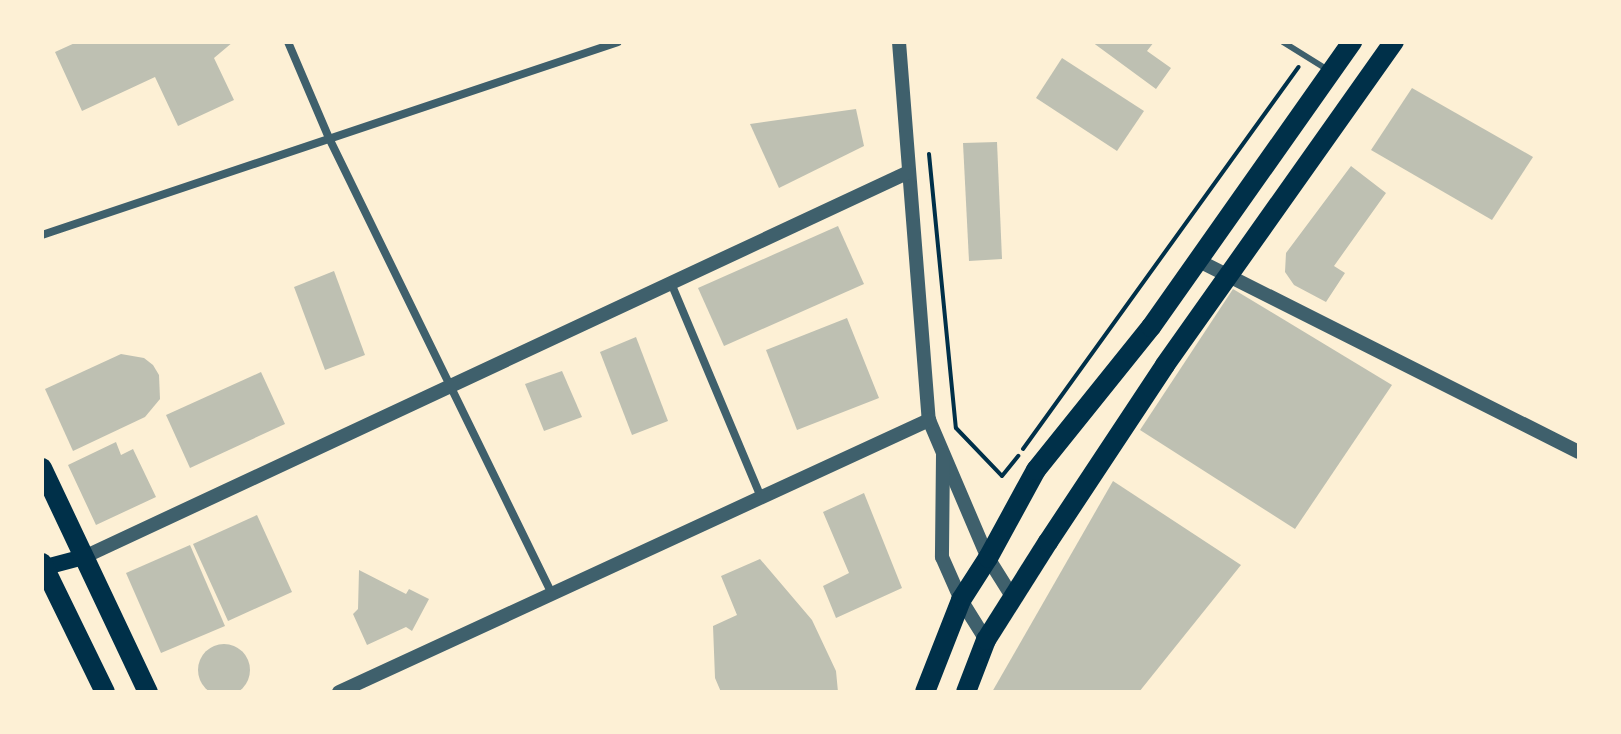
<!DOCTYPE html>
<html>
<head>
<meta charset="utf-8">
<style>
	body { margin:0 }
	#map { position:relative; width:1621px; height:734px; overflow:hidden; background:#fdf0d5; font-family:Karla,sans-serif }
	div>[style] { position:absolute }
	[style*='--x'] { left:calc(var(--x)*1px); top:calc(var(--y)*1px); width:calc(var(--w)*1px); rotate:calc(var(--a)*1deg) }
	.building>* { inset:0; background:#bec0b2 }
	.round { border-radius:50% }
	.path>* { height:4px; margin:-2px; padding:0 2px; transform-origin:2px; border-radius:2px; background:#003049 }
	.service>* { height:6px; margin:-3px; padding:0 3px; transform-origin:3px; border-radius:3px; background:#3f606c }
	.minor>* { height:8px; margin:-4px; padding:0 4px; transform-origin:4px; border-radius:4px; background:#3f606c }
	.tertiary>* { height:14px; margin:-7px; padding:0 7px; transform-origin:7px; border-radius:7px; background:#3f606c }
	.secondary>* { height:16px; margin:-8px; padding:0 8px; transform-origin:8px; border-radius:8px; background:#003049 }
	.primary>* { height:20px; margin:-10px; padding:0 10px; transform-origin:10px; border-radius:10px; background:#003049 }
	span { translate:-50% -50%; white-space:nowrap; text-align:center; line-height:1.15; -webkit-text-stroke:6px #fdf0d5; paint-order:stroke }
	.frame { position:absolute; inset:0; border:44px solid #fdf0d5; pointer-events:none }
</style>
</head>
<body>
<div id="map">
	<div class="building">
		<i style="clip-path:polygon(77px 42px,233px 42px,214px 58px,234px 100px,178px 126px,155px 77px,82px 111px,55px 52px)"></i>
		<i style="clip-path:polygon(1092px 42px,1154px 42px,1147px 51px,1171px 68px,1156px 89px)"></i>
		<i style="clip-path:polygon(1062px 58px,1144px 111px,1117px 151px,1036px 98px)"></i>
		<i style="clip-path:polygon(1412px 88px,1533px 157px,1492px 220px,1371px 150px)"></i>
		<i style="clip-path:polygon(856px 109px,864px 146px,779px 188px,750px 124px)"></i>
		<i style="clip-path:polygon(997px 142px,1002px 259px,969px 261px,963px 143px)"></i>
		<i style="clip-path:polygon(1351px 166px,1386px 193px,1334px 266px,1345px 273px,1326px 302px,1294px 285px,1285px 272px,1286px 253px)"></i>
		<i style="clip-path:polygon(838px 226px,864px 284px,724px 346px,698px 288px)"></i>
		<i style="clip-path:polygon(334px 271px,365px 355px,325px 370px,294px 287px)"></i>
		<i style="clip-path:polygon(1233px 289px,1392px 385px,1295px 529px,1140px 430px)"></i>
		<i style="clip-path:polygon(847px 318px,879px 398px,797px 430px,766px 350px)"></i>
		<i style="clip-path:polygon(636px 337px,668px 421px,632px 435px,600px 352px)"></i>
		<i style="clip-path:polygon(121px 354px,144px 358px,153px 365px,159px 375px,160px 399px,145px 417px,73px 451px,45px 389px)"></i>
		<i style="clip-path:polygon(562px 371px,582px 417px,544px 431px,525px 384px)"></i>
		<i style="clip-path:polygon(261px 372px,285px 424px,190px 468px,166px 415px)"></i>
		<i style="clip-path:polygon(116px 442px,121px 455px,133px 449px,156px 497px,96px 525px,68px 465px)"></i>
		<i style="clip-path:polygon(1113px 481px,1241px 565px,1139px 692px,992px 692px)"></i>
		<i style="clip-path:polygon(864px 493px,902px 588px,836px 618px,823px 586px,849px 573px,823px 512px)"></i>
		<i style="clip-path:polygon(257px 515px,292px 592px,228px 621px,193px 544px)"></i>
		<i style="clip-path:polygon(190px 545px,225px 626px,161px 653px,126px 573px)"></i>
		<i style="clip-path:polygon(760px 559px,812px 620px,836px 671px,838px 692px,721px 692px,715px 678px,713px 626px,737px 615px,721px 576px)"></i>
		<i style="clip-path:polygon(359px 570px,406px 594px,409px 589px,429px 599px,412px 631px,406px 627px,367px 645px,353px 614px,358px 609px)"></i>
		<i class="round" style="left:198px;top:644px;width:52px;height:52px"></i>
	</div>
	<div class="path">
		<i style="--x:929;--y:154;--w:275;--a:84.4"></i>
		<i style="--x:956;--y:428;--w:66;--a:46.2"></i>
		<i style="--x:1002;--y:476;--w:26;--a:-51"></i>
		<i style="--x:1023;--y:449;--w:471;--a:-54.2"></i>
	</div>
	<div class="service">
		<i style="--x:1283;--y:42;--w:53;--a:31.9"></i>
	</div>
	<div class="minor">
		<i style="--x:288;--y:42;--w:104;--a:66.9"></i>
		<i style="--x:329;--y:138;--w:508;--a:63.94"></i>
		<i style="--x:42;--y:235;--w:607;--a:-18.52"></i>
		<i style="--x:671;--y:283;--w:232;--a:67.2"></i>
	</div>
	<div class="tertiary">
		<i style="--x:899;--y:42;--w:379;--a:85.5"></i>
		<i style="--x:929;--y:420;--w:150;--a:66.9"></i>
		<i style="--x:988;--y:558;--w:47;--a:58"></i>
		<i style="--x:1199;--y:261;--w:425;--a:26.7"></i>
		<i style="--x:943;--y:455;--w:102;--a:90.6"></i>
		<i style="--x:942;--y:557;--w:47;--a:66.2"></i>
		<i style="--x:961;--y:600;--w:47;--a:58"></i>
		<i style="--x:84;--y:557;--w:910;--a:-25.02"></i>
		<i style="--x:339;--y:692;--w:650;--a:-24.75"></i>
	</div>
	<div class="secondary">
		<i style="--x:42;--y:568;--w:43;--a:-14.7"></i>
	</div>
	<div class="primary">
		<i style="--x:42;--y:468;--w:248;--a:64.7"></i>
		<i style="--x:42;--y:563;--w:144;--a:64"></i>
		<i style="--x:925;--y:692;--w:99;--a:-68.6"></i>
		<i style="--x:961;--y:600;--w:50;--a:-57.3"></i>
		<i style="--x:988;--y:558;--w:100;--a:-61.4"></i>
		<i style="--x:1036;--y:470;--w:184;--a:-51.2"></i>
		<i style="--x:1151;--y:327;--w:349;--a:-54.8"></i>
		<i style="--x:966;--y:692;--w:56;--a:-69"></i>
		<i style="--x:986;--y:640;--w:116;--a:-57.7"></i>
		<i style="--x:1048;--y:542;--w:212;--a:-56.5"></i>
		<i style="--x:1165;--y:365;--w:396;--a:-54.7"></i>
	</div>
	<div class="frame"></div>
</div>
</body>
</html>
